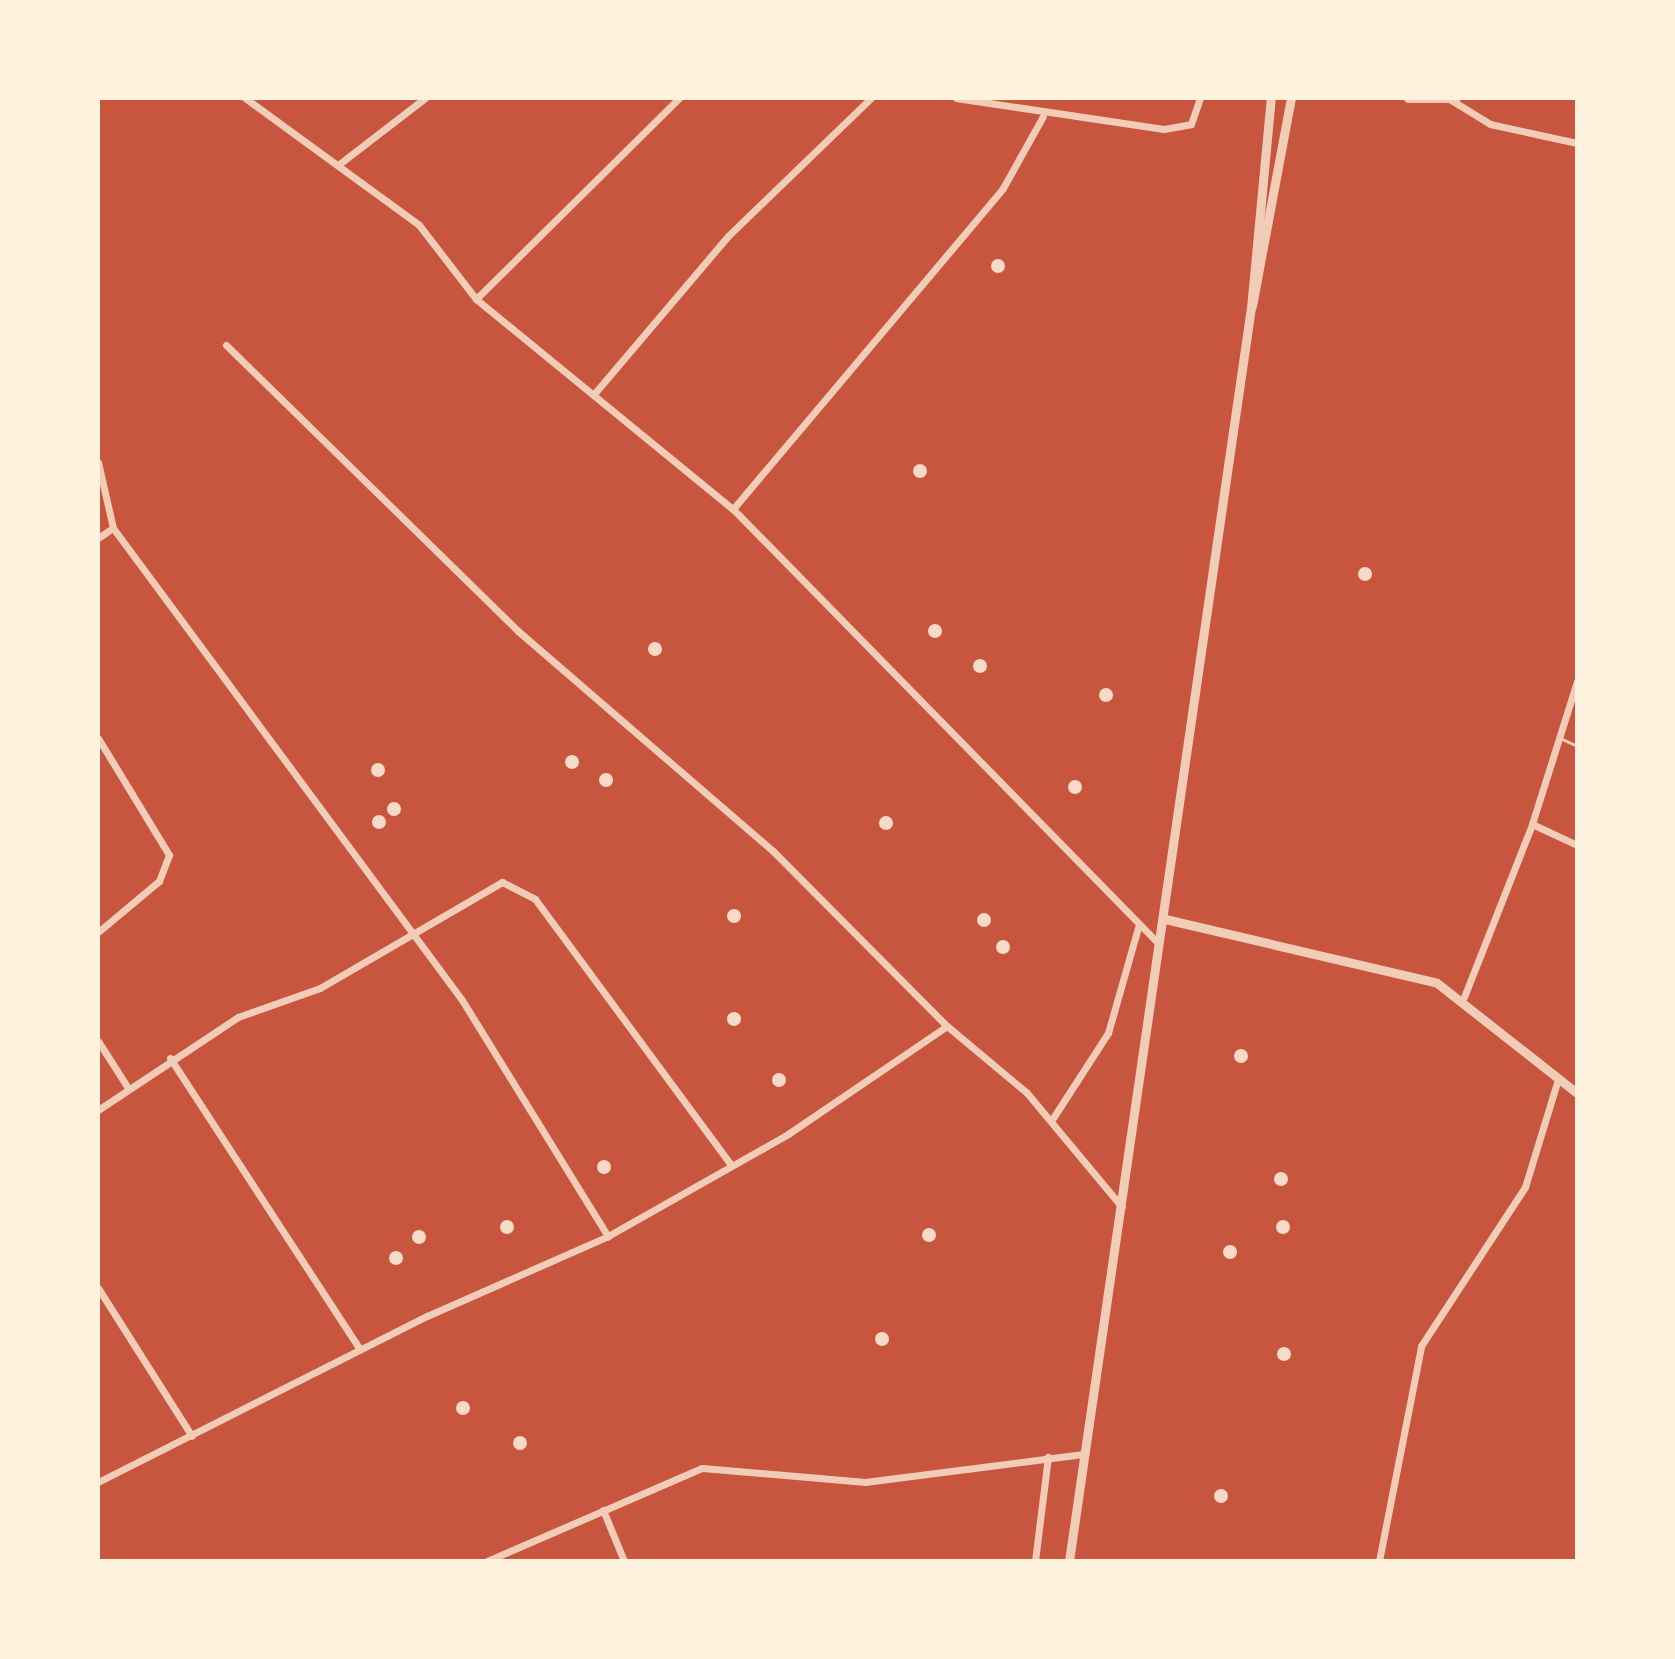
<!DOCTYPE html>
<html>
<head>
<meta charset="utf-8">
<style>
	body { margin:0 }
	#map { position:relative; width:1675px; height:1659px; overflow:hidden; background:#c8553d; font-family:"PT Serif",serif }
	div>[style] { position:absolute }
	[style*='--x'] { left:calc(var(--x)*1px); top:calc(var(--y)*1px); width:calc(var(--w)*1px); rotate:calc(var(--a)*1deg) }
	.building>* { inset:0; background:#f7dbc8 }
	.round { border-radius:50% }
	.service>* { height:3px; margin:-1.5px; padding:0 1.5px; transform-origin:1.5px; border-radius:1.5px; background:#f1ccb7 }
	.minor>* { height:7px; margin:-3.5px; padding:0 3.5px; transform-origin:3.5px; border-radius:3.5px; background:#f1ccb7 }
	.tertiary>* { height:9px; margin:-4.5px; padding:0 4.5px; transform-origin:4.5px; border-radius:4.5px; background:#f1ccb7 }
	span { translate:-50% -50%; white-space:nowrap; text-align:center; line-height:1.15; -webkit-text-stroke:8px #fff3e0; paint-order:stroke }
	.frame { position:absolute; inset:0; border:100px solid #fff3e0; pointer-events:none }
</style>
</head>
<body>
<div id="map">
	<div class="building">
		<i class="round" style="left:991px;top:259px;width:14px;height:14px"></i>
		<i class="round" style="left:913px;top:464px;width:14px;height:14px"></i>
		<i class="round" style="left:1358px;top:567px;width:14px;height:14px"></i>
		<i class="round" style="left:928px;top:624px;width:14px;height:14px"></i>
		<i class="round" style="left:648px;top:642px;width:14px;height:14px"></i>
		<i class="round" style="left:973px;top:659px;width:14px;height:14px"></i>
		<i class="round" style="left:1099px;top:688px;width:14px;height:14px"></i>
		<i class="round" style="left:565px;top:755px;width:14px;height:14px"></i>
		<i class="round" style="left:371px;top:763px;width:14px;height:14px"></i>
		<i class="round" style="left:599px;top:773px;width:14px;height:14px"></i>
		<i class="round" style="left:1068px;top:780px;width:14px;height:14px"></i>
		<i class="round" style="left:387px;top:802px;width:14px;height:14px"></i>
		<i class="round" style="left:372px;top:815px;width:14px;height:14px"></i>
		<i class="round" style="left:879px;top:816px;width:14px;height:14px"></i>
		<i class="round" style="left:727px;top:909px;width:14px;height:14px"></i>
		<i class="round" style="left:977px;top:913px;width:14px;height:14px"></i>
		<i class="round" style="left:996px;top:940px;width:14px;height:14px"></i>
		<i class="round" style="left:727px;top:1012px;width:14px;height:14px"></i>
		<i class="round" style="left:1234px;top:1049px;width:14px;height:14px"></i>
		<i class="round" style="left:772px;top:1073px;width:14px;height:14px"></i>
		<i class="round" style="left:597px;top:1160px;width:14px;height:14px"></i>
		<i class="round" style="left:1274px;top:1172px;width:14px;height:14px"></i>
		<i class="round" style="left:500px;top:1220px;width:14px;height:14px"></i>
		<i class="round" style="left:1276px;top:1220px;width:14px;height:14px"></i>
		<i class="round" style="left:922px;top:1228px;width:14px;height:14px"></i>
		<i class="round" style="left:412px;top:1230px;width:14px;height:14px"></i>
		<i class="round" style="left:1223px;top:1245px;width:14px;height:14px"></i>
		<i class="round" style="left:389px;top:1251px;width:14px;height:14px"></i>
		<i class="round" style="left:875px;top:1332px;width:14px;height:14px"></i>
		<i class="round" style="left:1277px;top:1347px;width:14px;height:14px"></i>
		<i class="round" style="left:456px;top:1401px;width:14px;height:14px"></i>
		<i class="round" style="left:513px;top:1436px;width:14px;height:14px"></i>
		<i class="round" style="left:1214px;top:1489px;width:14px;height:14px"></i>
	</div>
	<div class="service">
		<i style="--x:1562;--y:739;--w:17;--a:25"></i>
	</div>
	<div class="minor">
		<i style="--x:245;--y:98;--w:215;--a:36.1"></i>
		<i style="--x:419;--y:225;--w:93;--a:52.4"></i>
		<i style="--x:476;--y:299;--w:332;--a:39.3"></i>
		<i style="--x:733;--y:509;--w:609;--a:45.6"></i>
		<i style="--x:956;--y:98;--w:210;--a:8.5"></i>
		<i style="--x:1164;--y:129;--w:27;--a:-10"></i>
		<i style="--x:1191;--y:124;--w:28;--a:-71"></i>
		<i style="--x:1451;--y:100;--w:46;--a:31.6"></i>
		<i style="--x:1490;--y:124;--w:89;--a:12.3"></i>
		<i style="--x:338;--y:165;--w:110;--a:-37.6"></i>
		<i style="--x:476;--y:299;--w:286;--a:-44.7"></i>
		<i style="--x:226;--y:345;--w:409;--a:44.4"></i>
		<i style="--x:518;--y:631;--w:337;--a:40.8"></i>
		<i style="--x:773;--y:851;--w:247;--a:45.2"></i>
		<i style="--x:947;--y:1026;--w:104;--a:39.9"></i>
		<i style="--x:1027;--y:1093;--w:148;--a:50.2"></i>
		<i style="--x:594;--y:394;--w:207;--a:-49.7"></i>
		<i style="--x:728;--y:236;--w:199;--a:-44"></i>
		<i style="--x:98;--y:462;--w:68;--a:77.2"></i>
		<i style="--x:113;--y:528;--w:587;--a:53.52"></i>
		<i style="--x:462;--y:1000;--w:278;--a:58.3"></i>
		<i style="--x:733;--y:509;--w:419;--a:-49.9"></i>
		<i style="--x:1003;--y:188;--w:82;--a:-60.9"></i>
		<i style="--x:98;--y:538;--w:18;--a:-34"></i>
		<i style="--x:98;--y:738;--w:137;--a:58.7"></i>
		<i style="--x:169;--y:855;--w:28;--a:111"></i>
		<i style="--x:159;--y:881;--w:80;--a:140.1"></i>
		<i style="--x:1532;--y:824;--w:50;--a:25"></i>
		<i style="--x:1464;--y:997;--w:186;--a:-68.5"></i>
		<i style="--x:1532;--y:824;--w:150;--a:-72.5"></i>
		<i style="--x:98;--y:1041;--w:56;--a:57.4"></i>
		<i style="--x:170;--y:1058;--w:348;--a:56.9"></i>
		<i style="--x:98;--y:1110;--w:168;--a:-33.6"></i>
		<i style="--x:238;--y:1017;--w:87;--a:-19.5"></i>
		<i style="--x:320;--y:988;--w:211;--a:-30.2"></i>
		<i style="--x:502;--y:882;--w:37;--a:27"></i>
		<i style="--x:535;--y:899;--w:330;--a:53.6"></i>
		<i style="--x:1053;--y:1118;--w:101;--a:-57.1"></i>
		<i style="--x:1108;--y:1033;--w:113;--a:-74.1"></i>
		<i style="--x:98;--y:1288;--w:175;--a:57.6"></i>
		<i style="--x:98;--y:1482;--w:369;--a:-26.8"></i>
		<i style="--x:427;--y:1316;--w:198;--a:-23.8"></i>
		<i style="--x:608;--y:1236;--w:207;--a:-29.5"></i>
		<i style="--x:788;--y:1134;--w:192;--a:-34.2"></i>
		<i style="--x:603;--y:1510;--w:55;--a:67.6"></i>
		<i style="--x:487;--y:1561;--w:234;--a:-23.4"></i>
		<i style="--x:702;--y:1468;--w:164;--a:4.9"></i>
		<i style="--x:865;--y:1482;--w:222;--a:-7.3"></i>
		<i style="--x:1035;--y:1561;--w:105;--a:-82.9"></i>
		<i style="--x:1379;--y:1561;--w:219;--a:-78.9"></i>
		<i style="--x:1421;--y:1346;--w:190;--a:-56.8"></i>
		<i style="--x:1525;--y:1187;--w:113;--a:-73"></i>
	</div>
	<div class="tertiary">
		<i style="--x:1408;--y:98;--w:48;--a:0"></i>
		<i style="--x:1252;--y:306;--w:212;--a:-79.4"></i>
		<i style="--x:1165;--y:919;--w:279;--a:13.2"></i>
		<i style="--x:1437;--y:983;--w:178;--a:38.2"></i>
		<i style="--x:1069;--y:1561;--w:1266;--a:-81.74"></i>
		<i style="--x:1251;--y:308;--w:211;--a:-84.6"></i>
	</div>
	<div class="frame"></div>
</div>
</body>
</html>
